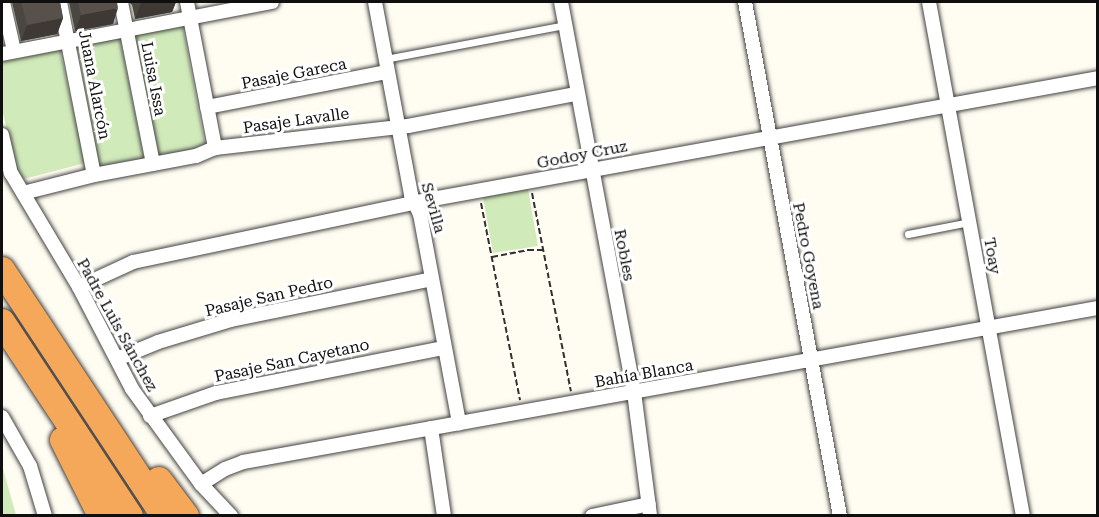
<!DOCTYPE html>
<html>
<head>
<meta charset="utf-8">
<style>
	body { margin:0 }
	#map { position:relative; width:1099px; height:517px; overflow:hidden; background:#fffdf1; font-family:"Roboto Serif",serif }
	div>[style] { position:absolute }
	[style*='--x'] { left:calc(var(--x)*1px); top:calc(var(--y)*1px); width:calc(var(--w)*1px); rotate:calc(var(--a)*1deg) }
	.green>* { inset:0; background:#d1eaba }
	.path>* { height:2px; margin-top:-1px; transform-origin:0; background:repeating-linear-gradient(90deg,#313131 0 6px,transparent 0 9px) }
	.roads { filter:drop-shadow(0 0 2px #424242) drop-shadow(0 0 2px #424242) }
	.service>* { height:7px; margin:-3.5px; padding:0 3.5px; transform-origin:3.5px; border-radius:3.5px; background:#fff }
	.minor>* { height:14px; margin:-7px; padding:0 7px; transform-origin:7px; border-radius:7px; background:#fff }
	.motorway>* { height:26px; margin:-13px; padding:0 13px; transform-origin:13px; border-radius:13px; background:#f5a859 }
	.wall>* { inset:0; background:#4c4640 }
	.shaded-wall>* { inset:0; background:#3e3934 }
	.building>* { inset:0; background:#58514b }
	span { translate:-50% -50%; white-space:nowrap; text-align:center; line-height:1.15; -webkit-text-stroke:6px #fff; paint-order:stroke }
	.street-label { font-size:16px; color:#0f0f0f }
	.frame { position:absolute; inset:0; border:3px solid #0f0f0f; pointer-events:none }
</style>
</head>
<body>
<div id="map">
	<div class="green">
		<i style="clip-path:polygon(179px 24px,183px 28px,205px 146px,160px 157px,157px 155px,133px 38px,135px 34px)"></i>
		<i style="clip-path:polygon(120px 38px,144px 159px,100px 168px,77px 47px)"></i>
		<i style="clip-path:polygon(60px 50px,85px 163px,20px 180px,2px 110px,2px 62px)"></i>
		<i style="clip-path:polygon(528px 189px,538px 246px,493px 253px,483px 197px)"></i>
		<i style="clip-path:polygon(2px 465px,16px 515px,2px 515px)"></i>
	</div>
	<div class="path">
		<i style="--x:532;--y:193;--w:202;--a:78.9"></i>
		<i style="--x:481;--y:203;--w:201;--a:78.8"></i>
		<i style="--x:492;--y:257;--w:37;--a:-11"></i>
		<i style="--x:528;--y:250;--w:15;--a:0"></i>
	</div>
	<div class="roads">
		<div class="service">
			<i style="--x:385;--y:59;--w:183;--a:-10.7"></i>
			<i style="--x:908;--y:234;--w:62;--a:-11.1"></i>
		</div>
		<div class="minor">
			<i style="--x:3;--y:2;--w:50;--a:77.3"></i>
			<i style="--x:60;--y:2;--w:176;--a:78.9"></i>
			<i style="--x:121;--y:2;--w:165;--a:78.8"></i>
			<i style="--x:187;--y:2;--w:149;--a:79.1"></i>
			<i style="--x:375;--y:2;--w:196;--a:79.4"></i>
			<i style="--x:411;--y:195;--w:21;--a:65"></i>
			<i style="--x:420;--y:214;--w:213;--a:79.4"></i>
			<i style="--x:561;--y:2;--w:397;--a:79.4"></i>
			<i style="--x:634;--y:392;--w:125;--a:82.6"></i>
			<i style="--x:745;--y:2;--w:523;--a:79.53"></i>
			<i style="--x:929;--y:2;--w:523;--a:79.64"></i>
			<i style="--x:2;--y:54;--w:275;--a:-10.9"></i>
			<i style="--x:207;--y:107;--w:183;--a:-11"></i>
			<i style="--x:2;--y:135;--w:39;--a:77"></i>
			<i style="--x:11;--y:173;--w:133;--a:59.2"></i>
			<i style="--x:79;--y:287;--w:115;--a:62.5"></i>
			<i style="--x:132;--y:389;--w:117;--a:54"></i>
			<i style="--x:201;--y:484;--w:44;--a:46.8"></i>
			<i style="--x:23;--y:193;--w:73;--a:-14.2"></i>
			<i style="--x:94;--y:175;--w:104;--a:-10.6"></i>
			<i style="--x:196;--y:156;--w:21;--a:-23"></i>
			<i style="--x:215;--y:148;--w:194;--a:-6.5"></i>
			<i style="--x:408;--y:126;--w:171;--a:-10.8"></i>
			<i style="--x:79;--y:287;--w:60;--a:-24.8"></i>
			<i style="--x:133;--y:262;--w:300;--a:-11.9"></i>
			<i style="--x:427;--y:200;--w:682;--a:-10.3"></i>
			<i style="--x:117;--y:359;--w:44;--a:-22.5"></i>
			<i style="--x:158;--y:342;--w:76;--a:-16.8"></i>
			<i style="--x:231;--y:320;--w:205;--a:-11.5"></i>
			<i style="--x:150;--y:416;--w:70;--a:-19.2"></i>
			<i style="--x:216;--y:393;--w:231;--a:-11.2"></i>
			<i style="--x:2;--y:417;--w:56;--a:60.3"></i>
			<i style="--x:30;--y:466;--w:52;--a:73.3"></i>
			<i style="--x:431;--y:428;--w:89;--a:81.6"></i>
			<i style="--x:201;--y:484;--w:28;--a:-32"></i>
			<i style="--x:225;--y:469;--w:19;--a:-21"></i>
			<i style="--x:243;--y:462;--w:869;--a:-10.21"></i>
			<i style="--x:592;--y:516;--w:58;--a:-11.9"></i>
		</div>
		<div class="motorway">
			<i style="--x:2;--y:270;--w:295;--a:56.6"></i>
			<i style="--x:2;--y:322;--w:232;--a:56.6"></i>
			<i style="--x:63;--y:440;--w:85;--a:63.4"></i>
			<i style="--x:159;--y:480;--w:45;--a:53.1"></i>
		</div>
	</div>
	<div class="wall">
		<i style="clip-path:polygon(12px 2px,60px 2px,63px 18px,57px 34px,21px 41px)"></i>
		<i style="clip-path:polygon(69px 2px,117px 2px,113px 24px,75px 31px)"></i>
		<i style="clip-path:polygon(129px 2px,176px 2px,172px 12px,135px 19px,132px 5px)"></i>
	</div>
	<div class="shaded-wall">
		<i style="clip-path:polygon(151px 2px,176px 2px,172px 12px,135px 19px,141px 3px)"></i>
		<i style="clip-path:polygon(118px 8px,113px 24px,75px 31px,81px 15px)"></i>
		<i style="clip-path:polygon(63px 18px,57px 34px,21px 41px,27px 25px)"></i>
	</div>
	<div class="building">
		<i style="clip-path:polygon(21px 2px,60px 2px,63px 18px,27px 25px)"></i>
		<i style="clip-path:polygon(78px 2px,117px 2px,118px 8px,81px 15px)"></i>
	</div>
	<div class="street-label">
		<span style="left:294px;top:74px;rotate:-11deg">Pasaje Gareca</span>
		<span style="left:153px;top:79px;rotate:79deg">Luisa Issa</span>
		<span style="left:94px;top:85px;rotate:79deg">Juana Alarcón</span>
		<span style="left:296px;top:121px;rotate:-8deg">Pasaje Lavalle</span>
		<span style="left:582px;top:155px;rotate:-11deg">Godoy Cruz</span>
		<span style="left:433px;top:208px;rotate:74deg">Sevilla</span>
		<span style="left:624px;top:255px;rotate:79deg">Robles</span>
		<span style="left:808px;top:256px;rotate:79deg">Pedro Goyena</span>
		<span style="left:992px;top:256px;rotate:80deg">Toay</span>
		<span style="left:269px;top:297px;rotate:-13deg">Pasaje San Pedro</span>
		<span style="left:117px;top:325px;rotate:61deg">Padre Luis Sánchez</span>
		<span style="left:292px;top:361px;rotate:-12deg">Pasaje San Cayetano</span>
		<span style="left:644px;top:374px;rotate:-10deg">Bahía Blanca</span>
	</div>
	<div class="frame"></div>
</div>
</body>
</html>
